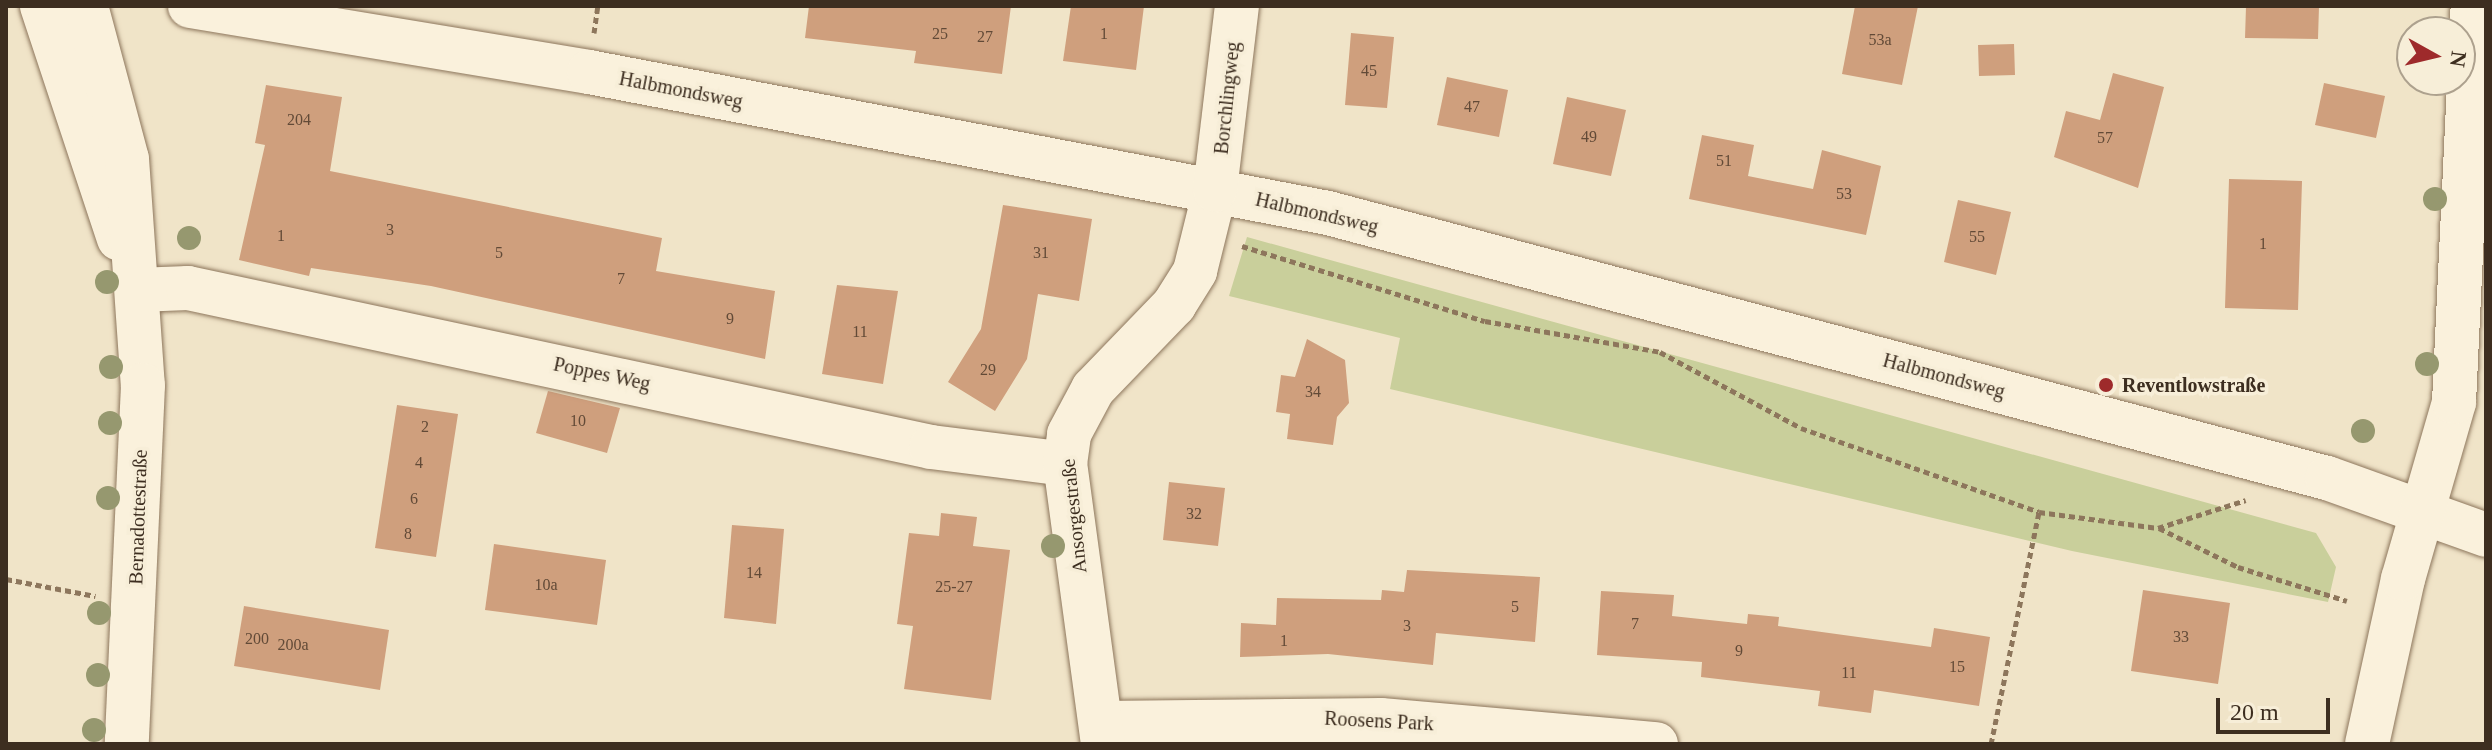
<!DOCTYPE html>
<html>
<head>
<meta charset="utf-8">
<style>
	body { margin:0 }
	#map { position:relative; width:2492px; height:750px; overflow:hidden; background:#f0e4c8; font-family:"Times New Roman",serif }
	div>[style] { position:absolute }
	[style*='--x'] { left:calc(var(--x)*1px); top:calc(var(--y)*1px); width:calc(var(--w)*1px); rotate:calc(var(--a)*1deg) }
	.green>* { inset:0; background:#c9cf9b }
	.building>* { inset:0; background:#cf9f7d }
	.path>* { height:5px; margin-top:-2.5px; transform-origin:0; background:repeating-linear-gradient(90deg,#8d765c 0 6px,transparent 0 10px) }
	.roads { filter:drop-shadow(0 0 2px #8d765c) drop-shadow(0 0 2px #8d765c) }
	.minor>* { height:44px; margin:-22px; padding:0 22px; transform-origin:22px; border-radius:22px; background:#faf1dc }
	.trees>* { width:24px; height:24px; margin:-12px; border-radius:50%; background:#96986f }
	.dots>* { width:22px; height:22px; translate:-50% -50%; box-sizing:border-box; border:4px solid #f7eed8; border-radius:50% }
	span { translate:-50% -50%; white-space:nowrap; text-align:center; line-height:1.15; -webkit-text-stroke:7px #f7eed8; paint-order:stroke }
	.number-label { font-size:16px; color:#624a37 }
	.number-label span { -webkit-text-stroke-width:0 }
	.street-label { font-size:20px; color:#3d2e20 }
	.poi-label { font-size:20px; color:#3d2e20; font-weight:700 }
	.left { translate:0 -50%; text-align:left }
	.frame { position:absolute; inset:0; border:8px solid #3d2e20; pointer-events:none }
	.north { position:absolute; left:2396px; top:16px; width:80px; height:80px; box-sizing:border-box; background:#f7eed8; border:2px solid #ada18e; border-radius:50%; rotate:98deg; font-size:22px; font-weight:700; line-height:32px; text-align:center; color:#3d2e20 }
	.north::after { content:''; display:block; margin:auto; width:28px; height:36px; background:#9e2a2b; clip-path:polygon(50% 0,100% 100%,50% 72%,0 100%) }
	.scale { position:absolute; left:2216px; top:698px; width:114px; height:36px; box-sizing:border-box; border:4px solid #3d2e20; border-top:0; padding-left:10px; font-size:24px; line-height:28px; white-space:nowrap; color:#3d2e20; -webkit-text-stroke:6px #f7eed8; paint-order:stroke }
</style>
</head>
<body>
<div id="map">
	<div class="green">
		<i style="clip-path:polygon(1247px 237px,2316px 533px,2336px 567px,2328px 602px,2072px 551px,1390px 389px,1400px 338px,1229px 296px)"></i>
	</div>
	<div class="building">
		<i style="clip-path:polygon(809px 6px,1011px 6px,1002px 74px,914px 63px,916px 51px,805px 38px)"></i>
		<i style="clip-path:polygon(1071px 6px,1144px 6px,1136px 70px,1063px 61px)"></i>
		<i style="clip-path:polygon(1855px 6px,1918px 6px,1902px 85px,1842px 74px)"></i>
		<i style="clip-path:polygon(2246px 6px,2319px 6px,2318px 39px,2245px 38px)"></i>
		<i style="clip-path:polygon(1351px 33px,1394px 37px,1387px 108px,1345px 105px)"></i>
		<i style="clip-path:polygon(2014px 44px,2015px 75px,1979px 76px,1978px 45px)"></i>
		<i style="clip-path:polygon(2113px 73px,2164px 87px,2138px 188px,2054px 157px,2066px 111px,2100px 120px)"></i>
		<i style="clip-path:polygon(1447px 77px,1508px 90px,1499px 137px,1437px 125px)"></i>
		<i style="clip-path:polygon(2324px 83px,2385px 96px,2376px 138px,2315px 125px)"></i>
		<i style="clip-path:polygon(266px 85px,342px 97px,330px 171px,662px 238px,656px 271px,775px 291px,765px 359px,431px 286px,311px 268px,309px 276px,239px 260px,265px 145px,255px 143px)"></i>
		<i style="clip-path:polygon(1567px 97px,1626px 110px,1611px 176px,1553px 164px)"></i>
		<i style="clip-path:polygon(1702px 135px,1754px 145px,1748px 176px,1813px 189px,1822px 150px,1881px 166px,1866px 235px,1689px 199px)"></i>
		<i style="clip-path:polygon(2229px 179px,2302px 181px,2298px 310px,2225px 308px)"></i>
		<i style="clip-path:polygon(1958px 200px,2011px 212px,1996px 275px,1944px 262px)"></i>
		<i style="clip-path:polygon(1003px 205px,1092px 219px,1079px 301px,1038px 294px,1027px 359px,995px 411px,948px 382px,981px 329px)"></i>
		<i style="clip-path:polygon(837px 285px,898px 291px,883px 384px,822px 374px)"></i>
		<i style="clip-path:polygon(1307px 339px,1345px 360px,1349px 403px,1337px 417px,1333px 445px,1287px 439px,1290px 414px,1276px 412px,1281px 375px,1295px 377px)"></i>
		<i style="clip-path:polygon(548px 391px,620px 408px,607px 453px,536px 433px)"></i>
		<i style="clip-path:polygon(397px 405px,458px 414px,436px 557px,375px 548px)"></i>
		<i style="clip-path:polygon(1169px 482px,1225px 488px,1218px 546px,1163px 540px)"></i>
		<i style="clip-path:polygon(941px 513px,977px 517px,973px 546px,1010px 550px,991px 700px,904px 689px,913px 626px,897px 624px,909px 533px,939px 536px)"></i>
		<i style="clip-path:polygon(732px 525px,784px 529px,776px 624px,724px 618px)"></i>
		<i style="clip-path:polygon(494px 544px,606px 560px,597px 625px,485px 610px)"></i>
		<i style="clip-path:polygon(1407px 570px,1540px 577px,1535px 642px,1436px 633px,1433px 665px,1328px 654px,1240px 657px,1241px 623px,1276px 625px,1277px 598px,1381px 600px,1382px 590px,1404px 592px)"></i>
		<i style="clip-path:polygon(2143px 590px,2230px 603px,2218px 684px,2131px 671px)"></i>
		<i style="clip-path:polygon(1601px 591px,1674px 595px,1672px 616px,1747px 624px,1748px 614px,1779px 617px,1778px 626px,1931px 647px,1934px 628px,1990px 637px,1979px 706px,1874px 690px,1871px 713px,1818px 706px,1820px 691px,1701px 677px,1702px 662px,1597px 655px)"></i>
		<i style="clip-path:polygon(244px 606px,389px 630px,380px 690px,234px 666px)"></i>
	</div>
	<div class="path">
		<i style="--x:594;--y:33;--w:27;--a:-82"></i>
		<i style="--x:1242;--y:246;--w:254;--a:17.2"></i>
		<i style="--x:1485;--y:321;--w:178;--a:10"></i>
		<i style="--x:1660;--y:352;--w:160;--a:28.3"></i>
		<i style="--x:1801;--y:428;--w:252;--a:19.4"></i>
		<i style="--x:2039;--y:512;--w:120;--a:7.7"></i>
		<i style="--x:2158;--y:528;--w:92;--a:-17.7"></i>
		<i style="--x:2159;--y:528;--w:88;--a:26.3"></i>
		<i style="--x:2238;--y:567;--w:114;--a:17.3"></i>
		<i style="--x:6;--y:579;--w:91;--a:10.8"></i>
		<i style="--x:1991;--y:744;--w:237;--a:-78.3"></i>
	</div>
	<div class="roads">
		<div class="minor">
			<i style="--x:42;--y:6;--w:245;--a:71.7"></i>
			<i style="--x:86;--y:6;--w:158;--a:75"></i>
			<i style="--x:127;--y:159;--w:227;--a:86"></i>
			<i style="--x:143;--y:385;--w:359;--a:92.6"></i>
			<i style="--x:190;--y:6;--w:404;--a:9.4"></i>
			<i style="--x:589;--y:72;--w:752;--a:10.8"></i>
			<i style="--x:1328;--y:213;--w:1034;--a:14.86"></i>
			<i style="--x:2327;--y:478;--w:169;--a:19.7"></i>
			<i style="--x:137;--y:290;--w:51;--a:-2.2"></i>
			<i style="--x:188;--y:288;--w:760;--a:12.08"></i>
			<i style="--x:931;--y:447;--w:135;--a:7.2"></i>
			<i style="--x:1101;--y:723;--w:280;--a:-0.6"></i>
			<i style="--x:1381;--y:720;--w:276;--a:5"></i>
			<i style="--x:1103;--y:744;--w:283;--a:-97.7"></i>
			<i style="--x:1065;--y:464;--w:30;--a:-82"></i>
			<i style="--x:1069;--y:434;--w:51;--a:-61.9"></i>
			<i style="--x:1093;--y:389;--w:117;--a:-46"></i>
			<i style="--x:1174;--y:305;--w:40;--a:-58"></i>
			<i style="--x:1195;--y:271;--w:83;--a:-76.1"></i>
			<i style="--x:1215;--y:190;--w:185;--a:-83.2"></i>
			<i style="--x:2367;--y:744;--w:169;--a:-77.7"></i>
			<i style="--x:2403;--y:579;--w:184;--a:-73.9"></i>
			<i style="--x:2454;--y:402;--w:396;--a:-87.3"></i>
		</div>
	</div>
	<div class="trees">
		<i style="left:2435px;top:199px"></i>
		<i style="left:189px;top:238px"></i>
		<i style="left:107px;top:282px"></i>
		<i style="left:2427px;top:364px"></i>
		<i style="left:111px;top:367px"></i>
		<i style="left:110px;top:423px"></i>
		<i style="left:2363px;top:431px"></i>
		<i style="left:108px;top:498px"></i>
		<i style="left:1053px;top:546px"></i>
		<i style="left:99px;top:613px"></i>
		<i style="left:98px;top:675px"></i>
		<i style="left:94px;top:730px"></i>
	</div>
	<div class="dots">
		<i style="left:2106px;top:385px;background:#9e2a2b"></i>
	</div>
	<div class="number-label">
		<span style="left:940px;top:34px">25</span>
		<span style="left:1104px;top:34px">1</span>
		<span style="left:985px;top:37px">27</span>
		<span style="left:1880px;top:40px">53a</span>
		<span style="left:1369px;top:71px">45</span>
		<span style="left:1472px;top:107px">47</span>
		<span style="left:299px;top:120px">204</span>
		<span style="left:1589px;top:137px">49</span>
		<span style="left:2105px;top:138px">57</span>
		<span style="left:1724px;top:161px">51</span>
		<span style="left:1844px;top:194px">53</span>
		<span style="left:390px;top:230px">3</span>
		<span style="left:281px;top:236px">1</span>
		<span style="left:1977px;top:237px">55</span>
		<span style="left:2263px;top:244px">1</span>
		<span style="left:499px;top:253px">5</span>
		<span style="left:1041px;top:253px">31</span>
		<span style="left:621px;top:279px">7</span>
		<span style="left:730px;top:319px">9</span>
		<span style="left:860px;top:332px">11</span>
		<span style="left:988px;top:370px">29</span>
		<span style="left:1313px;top:392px">34</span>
		<span style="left:578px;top:421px">10</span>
		<span style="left:425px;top:427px">2</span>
		<span style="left:419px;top:463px">4</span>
		<span style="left:414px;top:499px">6</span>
		<span style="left:1194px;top:514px">32</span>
		<span style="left:408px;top:534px">8</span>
		<span style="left:754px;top:573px">14</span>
		<span style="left:546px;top:585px">10a</span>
		<span style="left:954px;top:587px">25-27</span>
		<span style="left:1515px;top:607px">5</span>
		<span style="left:1635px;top:624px">7</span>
		<span style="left:1407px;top:626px">3</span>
		<span style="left:2181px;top:637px">33</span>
		<span style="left:257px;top:639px">200</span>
		<span style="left:1284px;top:641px">1</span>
		<span style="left:293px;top:645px">200a</span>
		<span style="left:1739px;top:651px">9</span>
		<span style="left:1957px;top:667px">15</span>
		<span style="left:1849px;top:673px">11</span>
	</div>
	<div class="street-label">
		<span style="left:681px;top:90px;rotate:11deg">Halbmondsweg</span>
		<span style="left:1227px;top:98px;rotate:-84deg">Borchlingweg</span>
		<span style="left:1317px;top:213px;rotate:13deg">Halbmondsweg</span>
		<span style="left:602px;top:374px;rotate:12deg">Poppes Weg</span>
		<span style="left:1944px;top:376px;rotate:15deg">Halbmondsweg</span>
		<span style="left:1074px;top:516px;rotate:-96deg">Ansorgestraße</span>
		<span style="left:138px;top:517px;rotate:-88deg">Bernadottestraße</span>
		<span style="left:1379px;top:721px;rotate:3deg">Roosens Park</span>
	</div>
	<div class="poi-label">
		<span class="left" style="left:2122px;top:385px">Reventlowstraße</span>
	</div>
	<div class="frame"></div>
	<div class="north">N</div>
	<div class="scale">20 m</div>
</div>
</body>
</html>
